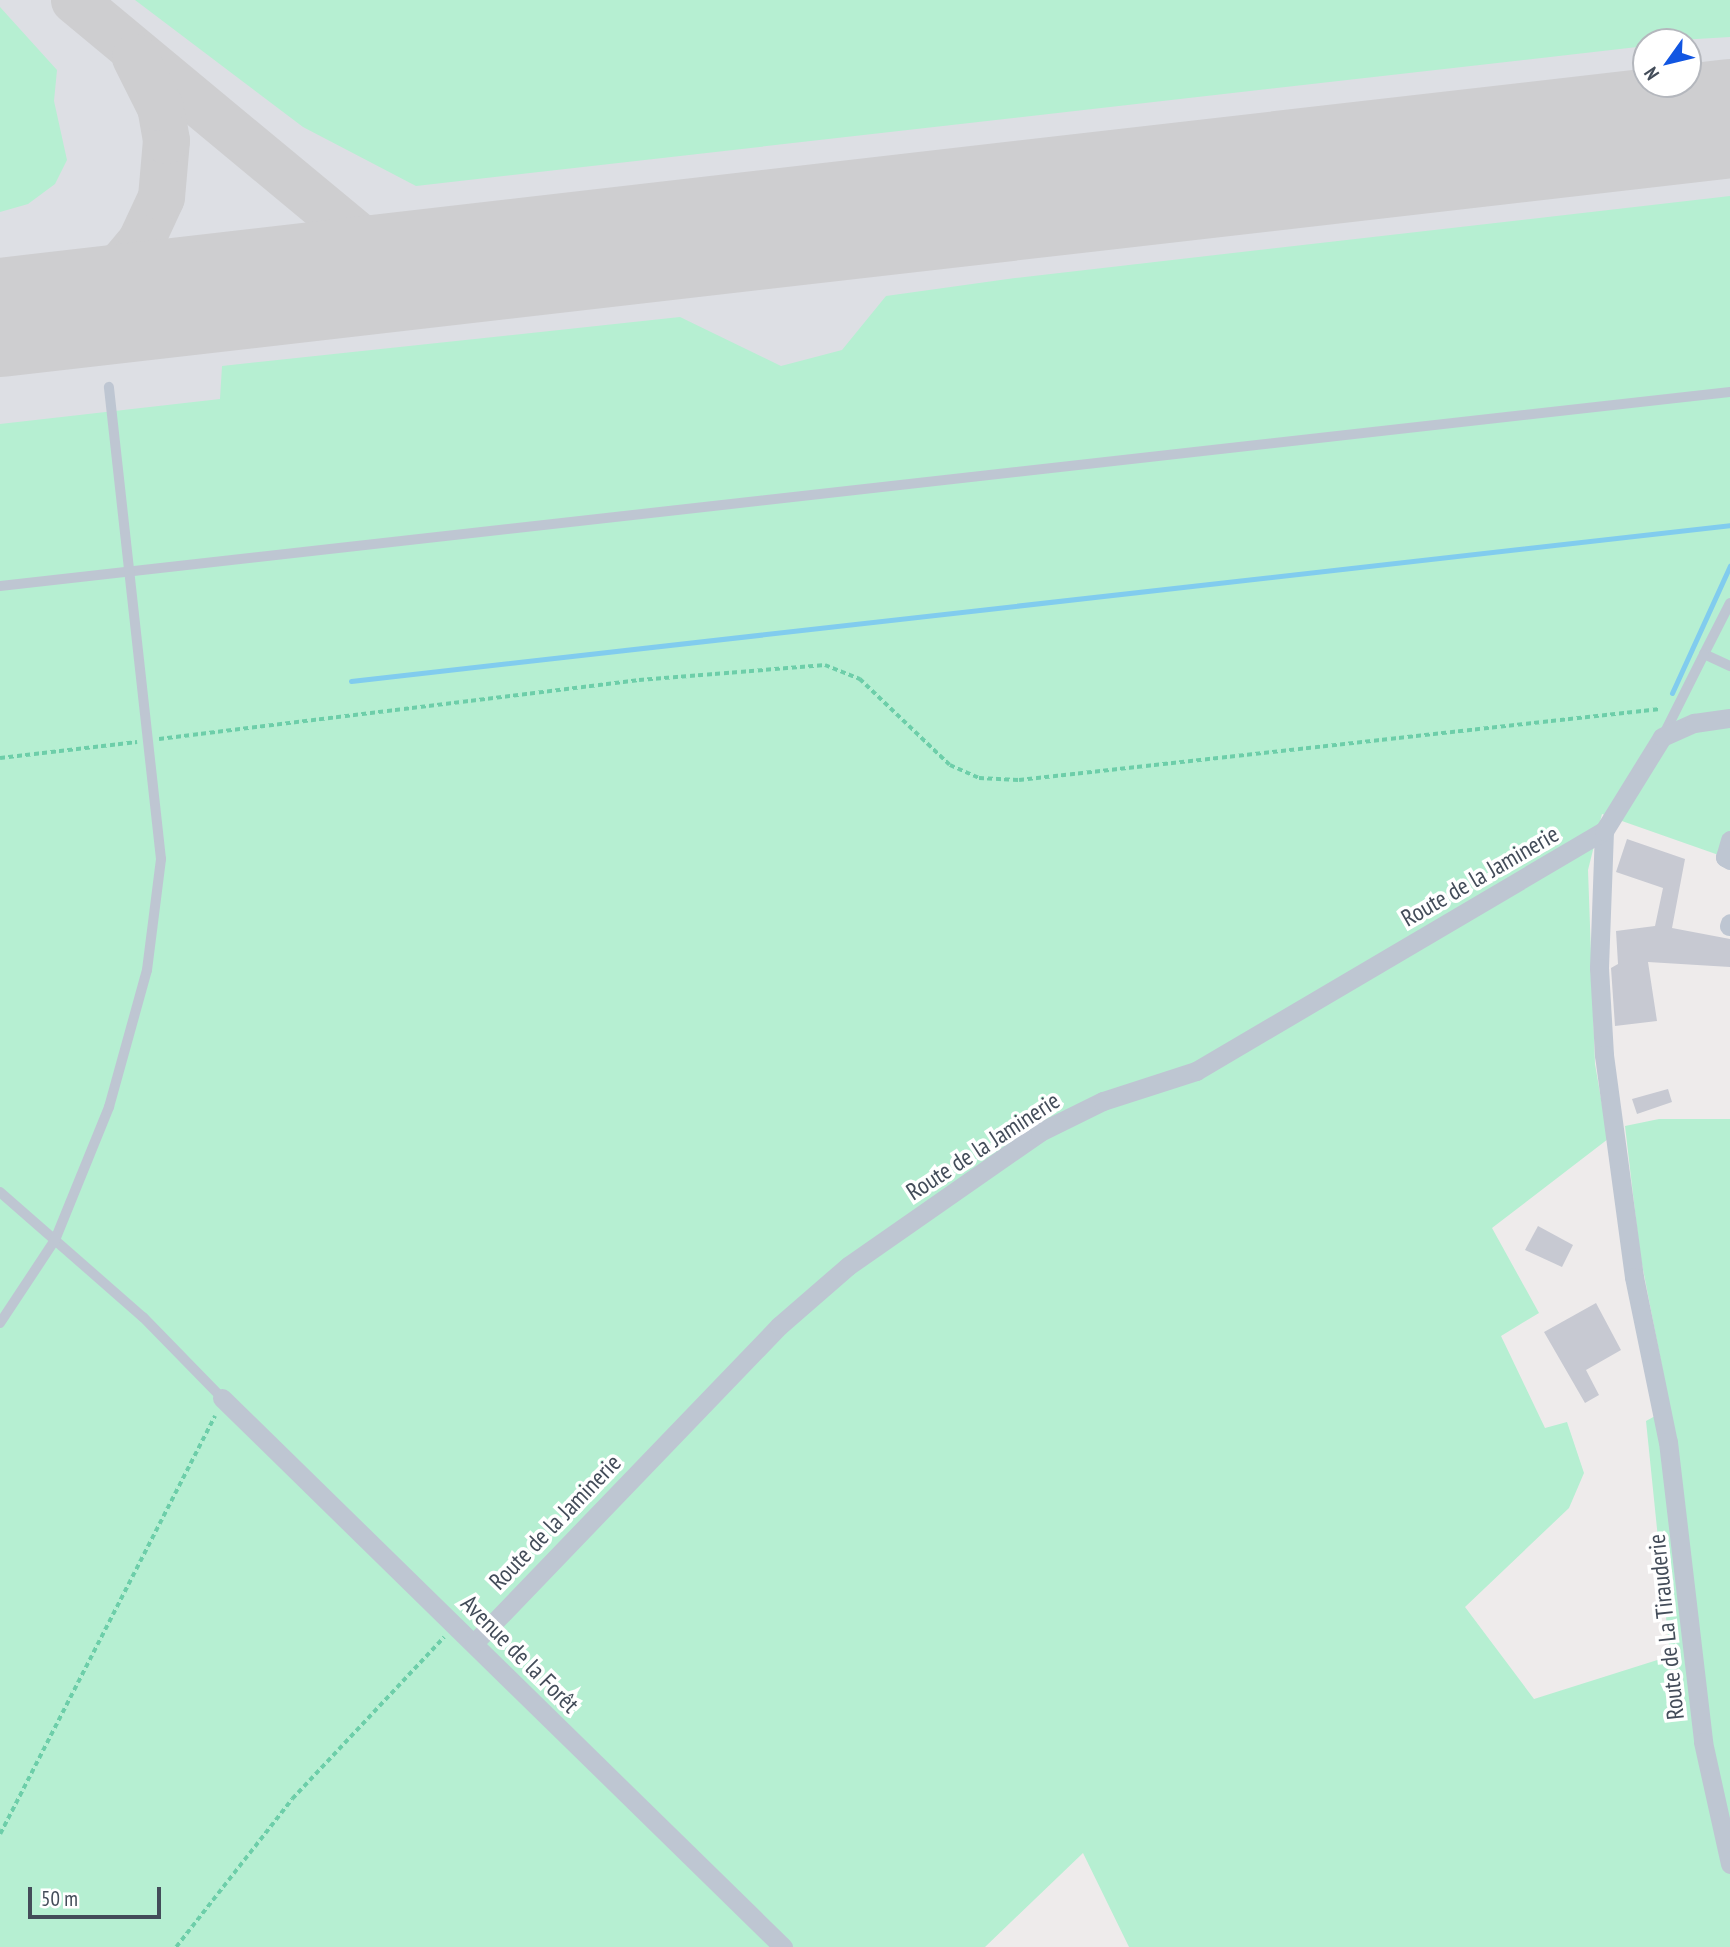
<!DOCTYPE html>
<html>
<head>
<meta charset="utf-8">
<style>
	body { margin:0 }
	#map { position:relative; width:1730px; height:1947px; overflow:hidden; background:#eeebeb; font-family:"PT Sans Narrow",sans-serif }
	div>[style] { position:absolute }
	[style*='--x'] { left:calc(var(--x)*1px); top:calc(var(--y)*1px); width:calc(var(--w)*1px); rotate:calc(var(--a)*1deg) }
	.airport>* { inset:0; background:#dddfe4 }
	.green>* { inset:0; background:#b6efd2 }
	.stream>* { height:5px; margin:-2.5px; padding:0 2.5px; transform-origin:2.5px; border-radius:2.5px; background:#81ccee }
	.taxiway>* { height:47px; margin:-23.5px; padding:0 23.5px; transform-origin:23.5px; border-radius:23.5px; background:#ceced0 }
	.runway>* { height:119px; margin:-59.5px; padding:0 59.5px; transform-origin:59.5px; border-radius:59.5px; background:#ceced0 }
	.building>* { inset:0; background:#c7c9d2 }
	.path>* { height:3.5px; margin-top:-1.75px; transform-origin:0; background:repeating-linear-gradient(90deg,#6dcea9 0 5px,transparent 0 8.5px) }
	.lane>* { height:10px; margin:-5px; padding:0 5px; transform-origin:5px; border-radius:5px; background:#bec6d2 }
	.street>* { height:19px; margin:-9.5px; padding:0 9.5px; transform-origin:9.5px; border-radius:9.5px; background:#bec6d2 }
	span { translate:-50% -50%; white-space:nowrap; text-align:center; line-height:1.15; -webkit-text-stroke:7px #fff; paint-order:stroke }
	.street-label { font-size:24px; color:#434c59 }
	.north { position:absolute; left:1632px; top:28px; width:70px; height:70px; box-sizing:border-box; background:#fff; border:2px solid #b4b7bd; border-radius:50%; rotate:236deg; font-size:19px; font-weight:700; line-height:28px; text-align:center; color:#434c59 }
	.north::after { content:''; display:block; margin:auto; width:24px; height:32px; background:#1256e2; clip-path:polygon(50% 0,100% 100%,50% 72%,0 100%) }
	.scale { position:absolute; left:28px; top:1887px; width:133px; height:32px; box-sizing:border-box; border:4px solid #434c59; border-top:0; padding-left:9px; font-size:21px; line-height:24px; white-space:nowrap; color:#434c59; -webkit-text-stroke:5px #fff; paint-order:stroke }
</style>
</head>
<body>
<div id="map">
	<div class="airport">
		<i style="clip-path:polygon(evenodd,0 0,1730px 0,1730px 707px,0 768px,0 0,1646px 42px,1688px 42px,1688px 84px,1646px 84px,1646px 42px)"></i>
	</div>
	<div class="green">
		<i style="clip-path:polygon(135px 0,1730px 0,1730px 37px,1646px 42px,1646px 46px,416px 186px,303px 127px)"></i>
		<i style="clip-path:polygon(0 7px,57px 70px,54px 101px,67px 160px,55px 184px,28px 204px,0 212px)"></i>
		<i style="clip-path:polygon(1730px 196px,1730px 859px,1602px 814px,1588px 870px,1595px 1064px,1608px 1139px,1492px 1228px,1539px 1313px,1501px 1336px,1545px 1428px,1567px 1422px,1584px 1473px,1569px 1508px,1465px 1607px,1534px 1699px,1670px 1656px,1646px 1421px,1670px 1408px,1640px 1254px,1625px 1126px,1659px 1119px,1730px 1119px,1730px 1947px,1129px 1947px,1083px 1853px,985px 1947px,0 1947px,0 424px,220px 399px,222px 366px,680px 317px,781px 366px,842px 350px,886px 296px,1015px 278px)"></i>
	</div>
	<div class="stream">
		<i style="--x:351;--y:681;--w:1388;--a:-6.45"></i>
		<i style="--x:1672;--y:693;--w:140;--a:-65.5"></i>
	</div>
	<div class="taxiway">
		<i style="--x:74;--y:0;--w:378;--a:39.7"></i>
		<i style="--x:365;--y:242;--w:50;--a:21"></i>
		<i style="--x:412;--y:260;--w:64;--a:1.8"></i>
		<i style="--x:9;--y:316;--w:51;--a:-14.9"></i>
		<i style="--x:58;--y:303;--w:37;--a:-27"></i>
		<i style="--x:91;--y:286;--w:39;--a:-37"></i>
		<i style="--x:122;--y:263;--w:30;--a:-50"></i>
		<i style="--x:141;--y:240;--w:47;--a:-65.1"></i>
		<i style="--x:161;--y:197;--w:57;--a:-85"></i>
		<i style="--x:166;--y:140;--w:34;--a:-100"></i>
		<i style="--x:160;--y:107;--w:56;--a:-116.6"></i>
	</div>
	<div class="runway">
		<i style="--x:0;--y:317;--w:1741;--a:-6.56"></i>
	</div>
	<div class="building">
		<i style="clip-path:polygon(1627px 839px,1685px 859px,1672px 928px,1730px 939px,1730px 967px,1648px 962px,1657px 1021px,1615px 1026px,1611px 968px,1618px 964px,1616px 931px,1655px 926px,1663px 888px,1616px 872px)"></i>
		<i style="clip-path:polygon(1668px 1089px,1672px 1102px,1637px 1114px,1632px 1099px)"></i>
		<i style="clip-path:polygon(1538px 1226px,1573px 1245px,1562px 1267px,1525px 1250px)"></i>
		<i style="clip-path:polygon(1596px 1303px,1621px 1350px,1586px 1370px,1599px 1395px,1585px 1403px,1544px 1332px)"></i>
	</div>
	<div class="path">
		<i style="--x:159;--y:739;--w:484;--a:-7"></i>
		<i style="--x:639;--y:680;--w:187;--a:-4.6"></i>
		<i style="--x:825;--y:665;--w:38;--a:22"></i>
		<i style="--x:860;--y:679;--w:124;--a:43.7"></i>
		<i style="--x:950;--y:765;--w:32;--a:24"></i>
		<i style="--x:979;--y:778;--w:40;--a:2.9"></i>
		<i style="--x:1019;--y:780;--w:645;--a:-6.32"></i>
		<i style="--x:0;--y:758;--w:138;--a:-6.7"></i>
		<i style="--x:0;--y:1834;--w:470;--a:-62.8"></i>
		<i style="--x:176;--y:1947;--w:188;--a:-51.9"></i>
		<i style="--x:292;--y:1799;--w:222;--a:-46.8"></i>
	</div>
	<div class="lane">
		<i style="--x:0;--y:586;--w:1741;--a:-6.4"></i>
		<i style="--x:1730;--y:603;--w:57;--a:117"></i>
		<i style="--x:1704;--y:654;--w:29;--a:25"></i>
		<i style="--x:1664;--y:734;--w:89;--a:-63.4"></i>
		<i style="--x:0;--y:1192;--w:190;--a:41.2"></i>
		<i style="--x:143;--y:1317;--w:113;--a:45.7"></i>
		<i style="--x:0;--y:1323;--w:100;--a:-56.5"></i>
		<i style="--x:55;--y:1240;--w:144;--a:-67.9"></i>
		<i style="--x:109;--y:1107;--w:142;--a:-74.5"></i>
		<i style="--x:147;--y:970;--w:112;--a:-82.8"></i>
		<i style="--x:161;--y:859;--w:475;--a:-96.3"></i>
	</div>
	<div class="street">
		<i style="--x:1604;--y:831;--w:137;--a:92.1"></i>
		<i style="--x:1599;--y:968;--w:87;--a:86.7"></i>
		<i style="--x:1604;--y:1055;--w:224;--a:82.3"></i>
		<i style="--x:1634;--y:1277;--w:168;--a:78.4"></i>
		<i style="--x:1668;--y:1442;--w:302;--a:83.3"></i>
		<i style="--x:1703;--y:1742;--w:125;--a:77.5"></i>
		<i style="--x:1730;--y:840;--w:18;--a:106"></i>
		<i style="--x:1725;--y:857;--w:6;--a:31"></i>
		<i style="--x:1729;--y:926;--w:3;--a:-72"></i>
		<i style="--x:222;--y:1398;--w:785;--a:44.38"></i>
		<i style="--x:474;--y:1643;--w:440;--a:-46.1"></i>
		<i style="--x:779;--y:1326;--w:91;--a:-41"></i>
		<i style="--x:848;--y:1266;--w:234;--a:-34.9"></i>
		<i style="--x:1040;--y:1132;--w:70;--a:-26.2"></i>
		<i style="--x:1103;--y:1101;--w:98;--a:-17.9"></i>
		<i style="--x:1196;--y:1071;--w:473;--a:-30.5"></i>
		<i style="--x:1604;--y:831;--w:110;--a:-58.3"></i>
		<i style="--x:1662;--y:737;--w:35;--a:-24"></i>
		<i style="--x:1694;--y:723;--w:36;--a:-8"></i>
	</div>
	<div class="street-label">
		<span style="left:1480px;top:876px;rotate:-30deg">Route de la Jaminerie</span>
		<span style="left:983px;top:1146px;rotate:-33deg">Route de la Jaminerie</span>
		<span style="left:555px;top:1522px;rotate:-46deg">Route de la Jaminerie</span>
		<span style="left:1666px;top:1627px;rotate:-96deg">Route de La Tirauderie</span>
		<span style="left:520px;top:1654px;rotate:45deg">Avenue de la Forêt</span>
	</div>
	<div class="north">N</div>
	<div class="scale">50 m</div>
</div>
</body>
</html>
